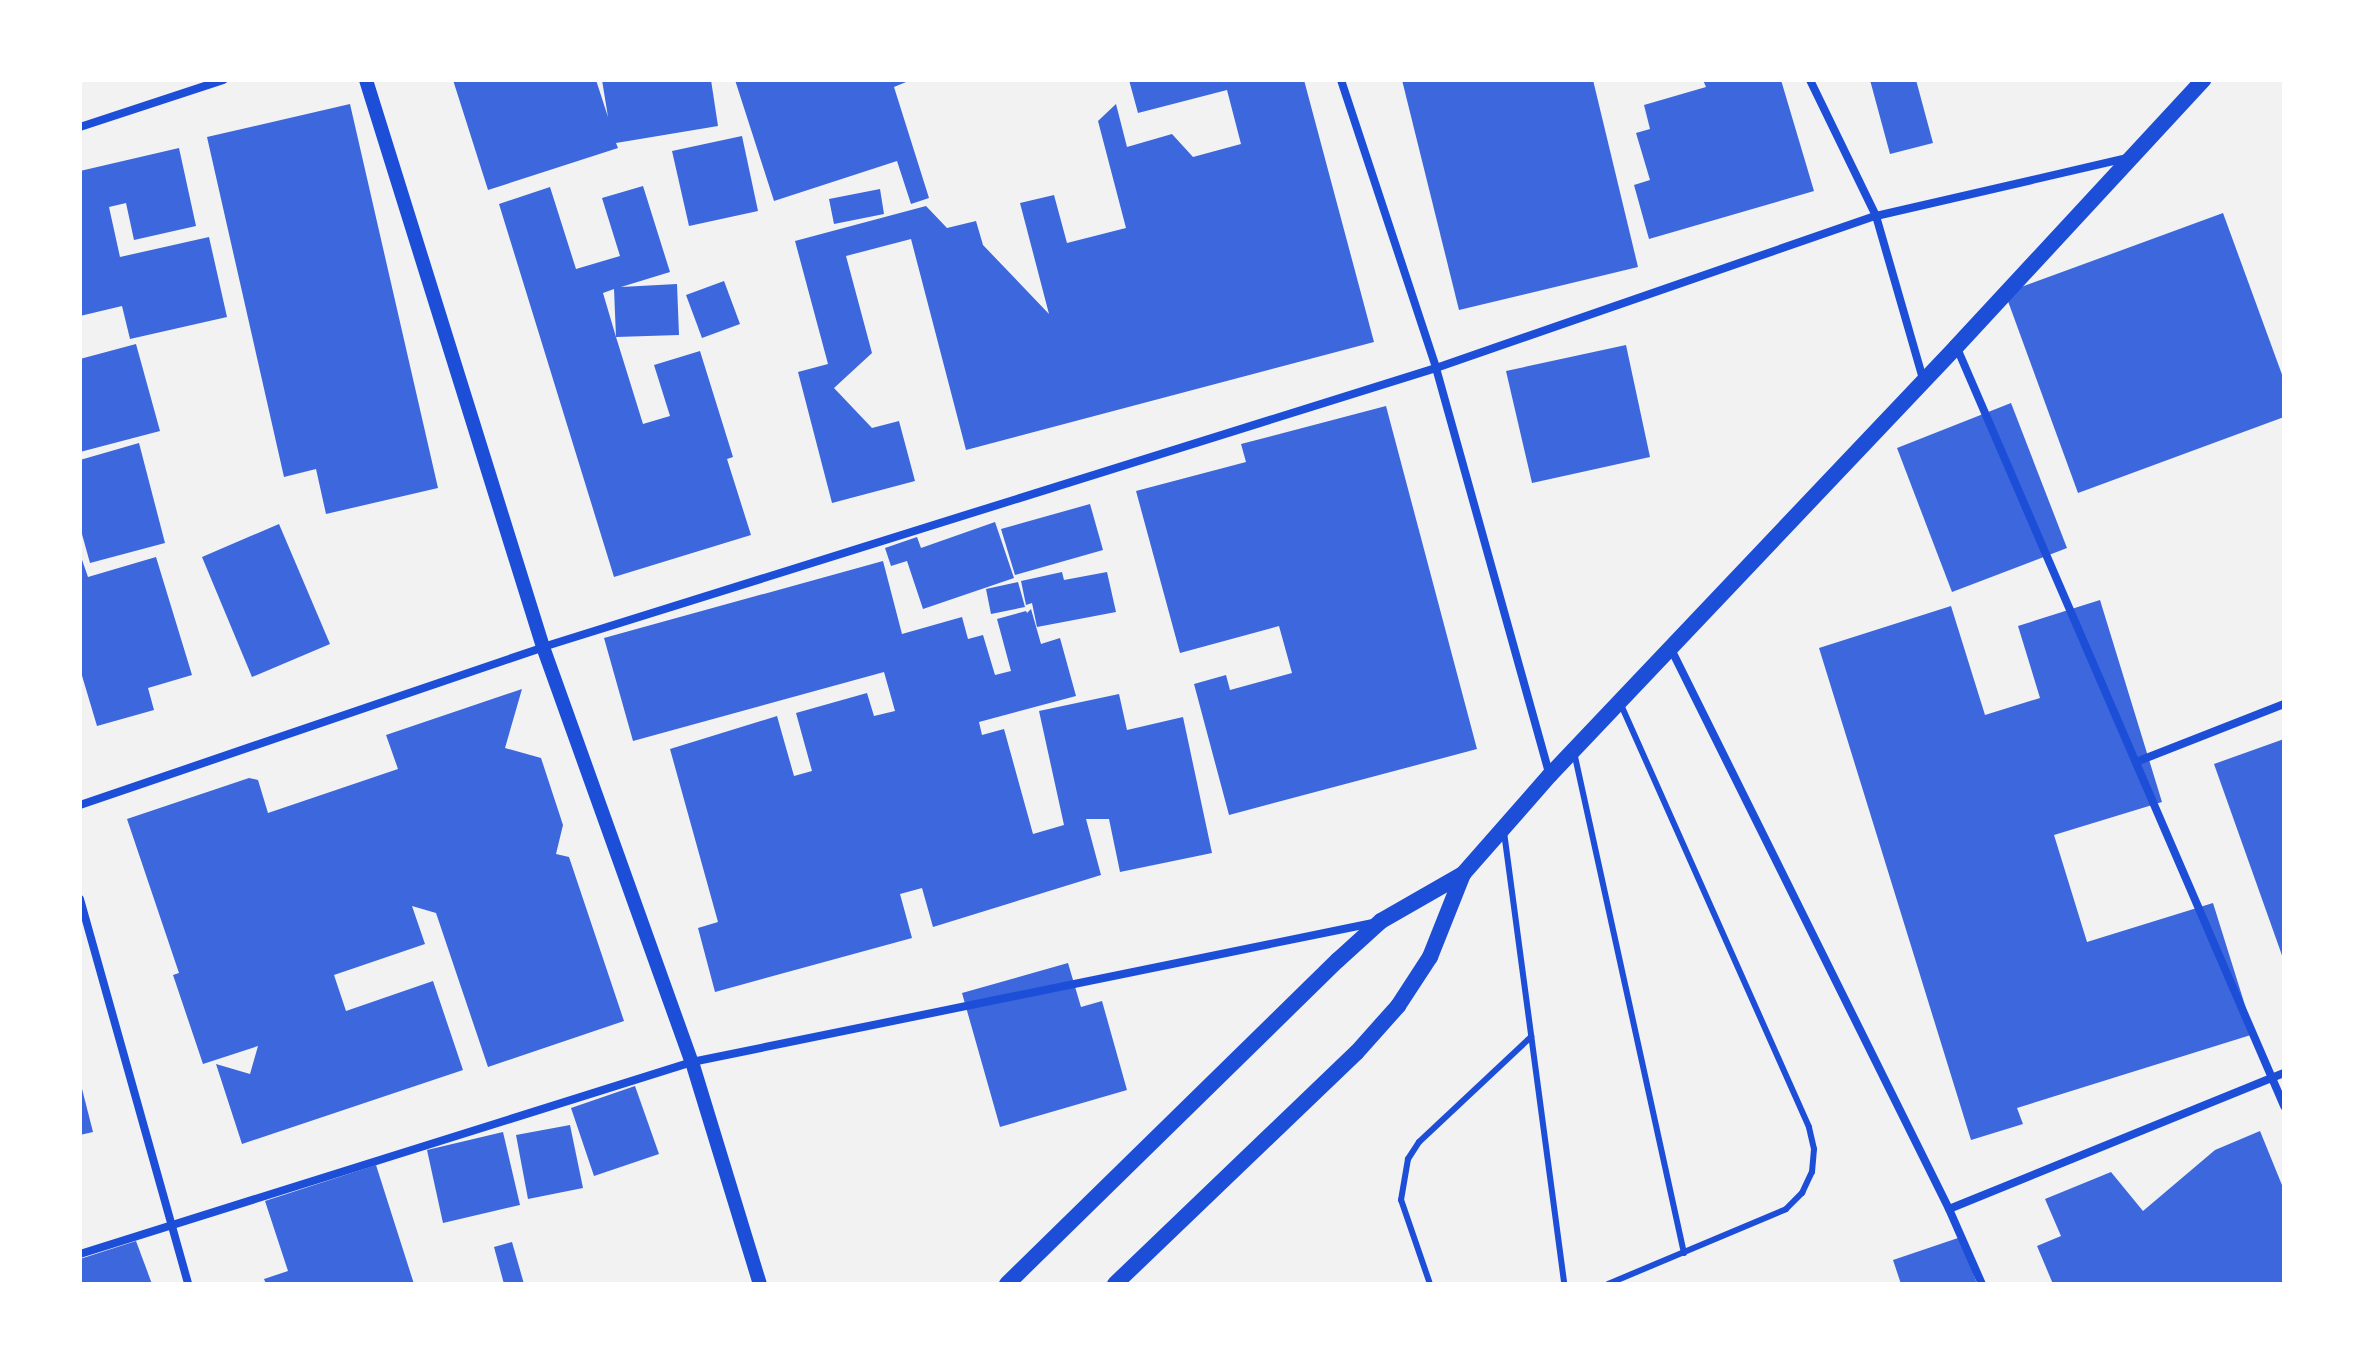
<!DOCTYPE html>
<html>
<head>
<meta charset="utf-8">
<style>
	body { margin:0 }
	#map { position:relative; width:2364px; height:1364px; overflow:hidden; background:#f2f2f2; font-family:Lato,sans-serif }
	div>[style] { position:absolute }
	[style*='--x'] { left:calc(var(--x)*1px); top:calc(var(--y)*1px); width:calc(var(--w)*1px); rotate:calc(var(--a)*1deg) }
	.building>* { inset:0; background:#3d67dc }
	.service>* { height:6px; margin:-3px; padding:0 3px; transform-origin:3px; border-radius:3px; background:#1d4ed8 }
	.minor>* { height:8px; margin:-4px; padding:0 4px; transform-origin:4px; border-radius:4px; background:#1d4ed8 }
	.tertiary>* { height:14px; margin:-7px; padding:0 7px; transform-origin:7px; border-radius:7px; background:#1d4ed8 }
	.secondary>* { height:16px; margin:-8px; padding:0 8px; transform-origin:8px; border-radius:8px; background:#1d4ed8 }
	span { translate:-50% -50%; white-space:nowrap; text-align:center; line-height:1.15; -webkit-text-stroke:7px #fff; paint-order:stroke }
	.frame { position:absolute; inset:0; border:82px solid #fff; pointer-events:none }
</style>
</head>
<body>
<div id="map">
	<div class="building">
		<i style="clip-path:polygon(453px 80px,596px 80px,608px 117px,602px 80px,711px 80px,718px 126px,616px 143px,618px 148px,488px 190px)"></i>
		<i style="clip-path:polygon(735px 80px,911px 80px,894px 87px,929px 198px,911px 204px,897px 161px,774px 201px)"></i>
		<i style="clip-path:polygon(1129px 80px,1304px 80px,1374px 342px,966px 450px,911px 239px,846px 256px,872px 353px,834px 388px,872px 428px,899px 421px,915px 481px,832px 503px,798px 372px,828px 364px,795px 241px,926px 206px,947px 228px,976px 221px,983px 245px,1049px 314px,1020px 203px,1054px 195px,1067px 243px,1126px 228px,1098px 121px,1116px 104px,1127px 147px,1172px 134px,1193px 157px,1241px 144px,1227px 90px,1138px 113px)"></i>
		<i style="clip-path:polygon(1402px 80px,1593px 80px,1638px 267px,1459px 310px)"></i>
		<i style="clip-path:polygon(1703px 80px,1781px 80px,1814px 191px,1649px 239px,1634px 185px,1650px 180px,1636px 133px,1650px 129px,1644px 105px,1706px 87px)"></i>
		<i style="clip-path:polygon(1870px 80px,1916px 80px,1933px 143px,1890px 154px)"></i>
		<i style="clip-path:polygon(350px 104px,438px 488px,326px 514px,316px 469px,284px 477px,207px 137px)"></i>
		<i style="clip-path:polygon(742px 136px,758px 211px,689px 226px,672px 151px)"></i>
		<i style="clip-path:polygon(179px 148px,196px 226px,134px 240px,126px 203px,109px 207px,120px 257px,209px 237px,227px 317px,130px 339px,122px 306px,80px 316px,80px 171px)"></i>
		<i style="clip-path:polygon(evenodd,643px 186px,670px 272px,621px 287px,677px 284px,679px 335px,616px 337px,643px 424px,670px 416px,654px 365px,700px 351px,733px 457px,727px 459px,751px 535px,614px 577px,499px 204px,550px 187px,576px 269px,620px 256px,602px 198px,643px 186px,614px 289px,616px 337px,603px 293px,614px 289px)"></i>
		<i style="clip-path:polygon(880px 189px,884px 214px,834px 224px,829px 199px)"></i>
		<i style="clip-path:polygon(2223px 213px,2284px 380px,2284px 417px,2078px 493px,2005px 293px)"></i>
		<i style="clip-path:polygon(724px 281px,740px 324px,702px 338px,686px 295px)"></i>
		<i style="clip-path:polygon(136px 344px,160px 431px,80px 452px,80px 359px)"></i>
		<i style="clip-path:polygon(1626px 345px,1650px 457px,1532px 483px,1506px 371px)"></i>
		<i style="clip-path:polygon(2011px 403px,2067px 548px,1952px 592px,1897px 448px)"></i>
		<i style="clip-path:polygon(1386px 406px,1477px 749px,1229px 815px,1194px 684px,1226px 675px,1230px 690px,1292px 673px,1279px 626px,1180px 653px,1136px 491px,1246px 462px,1241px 444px)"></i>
		<i style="clip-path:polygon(139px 443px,165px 543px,90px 563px,80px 527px,80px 460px)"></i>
		<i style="clip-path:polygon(1090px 504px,1103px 550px,1015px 575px,1001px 529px)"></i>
		<i style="clip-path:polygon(995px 522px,1014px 578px,923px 609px,907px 561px,891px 566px,885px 548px,917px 537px,921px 548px)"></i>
		<i style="clip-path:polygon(279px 524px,330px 644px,252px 677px,202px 557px)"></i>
		<i style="clip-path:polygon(80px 554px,88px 577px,156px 557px,192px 675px,148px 688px,154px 710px,97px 726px,80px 669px)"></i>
		<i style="clip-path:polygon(883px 561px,902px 634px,962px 617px,968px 639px,983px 635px,995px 675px,1011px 671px,997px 619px,1026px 611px,1027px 613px,1031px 609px,1041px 644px,1060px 638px,1076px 696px,979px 722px,982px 735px,1004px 729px,1033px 834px,1064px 825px,1039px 711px,1119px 694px,1127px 730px,1183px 717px,1212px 853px,1120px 872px,1109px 819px,1086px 819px,1101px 875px,933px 927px,922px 888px,900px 894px,912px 938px,715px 992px,698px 928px,718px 922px,670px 749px,777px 716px,794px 776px,812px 771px,796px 713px,867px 693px,874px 716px,895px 711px,884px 672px,633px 741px,604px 638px)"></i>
		<i style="clip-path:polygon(1062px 572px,1064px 580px,1107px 572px,1116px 612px,1037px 627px,1032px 603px,1026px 605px,1021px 581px)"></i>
		<i style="clip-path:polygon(1018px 582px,1025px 607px,991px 614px,986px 589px)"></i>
		<i style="clip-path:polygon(2100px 600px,2162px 802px,2054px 835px,2087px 942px,2213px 903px,2254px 1034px,2017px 1108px,2023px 1124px,1971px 1140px,1819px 648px,1951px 606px,1985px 715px,2040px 698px,2018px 626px)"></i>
		<i style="clip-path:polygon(522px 689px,505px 748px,541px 758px,563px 825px,556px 854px,569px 857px,624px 1021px,488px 1067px,436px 913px,412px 906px,425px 944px,334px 975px,346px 1011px,433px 981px,463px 1070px,242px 1144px,216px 1064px,250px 1074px,258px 1046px,203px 1064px,173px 975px,179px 973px,127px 819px,249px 778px,258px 780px,268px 813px,398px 769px,386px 735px)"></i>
		<i style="clip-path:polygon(2284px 739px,2284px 961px,2214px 764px)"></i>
		<i style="clip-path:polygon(1068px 963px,1081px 1007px,1102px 1001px,1127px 1090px,1000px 1127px,962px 993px)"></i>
		<i style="clip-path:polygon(80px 1081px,93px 1132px,80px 1135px)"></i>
		<i style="clip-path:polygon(635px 1086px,659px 1154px,594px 1176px,571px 1108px)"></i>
		<i style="clip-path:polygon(570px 1125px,583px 1188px,528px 1199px,516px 1135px)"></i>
		<i style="clip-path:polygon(2260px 1131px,2284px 1190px,2284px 1284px,2053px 1284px,2037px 1246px,2061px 1236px,2045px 1199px,2111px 1172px,2143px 1211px,2215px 1150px)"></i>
		<i style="clip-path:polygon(503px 1132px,520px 1205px,443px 1223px,427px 1150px)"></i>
		<i style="clip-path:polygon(376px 1165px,414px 1284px,266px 1284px,264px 1279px,288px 1271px,265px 1201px)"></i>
		<i style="clip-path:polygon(1961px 1237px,1977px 1284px,1901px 1284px,1893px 1260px)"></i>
		<i style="clip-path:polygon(136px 1241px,152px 1284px,80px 1284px,80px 1259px)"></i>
		<i style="clip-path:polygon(512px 1242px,524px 1284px,504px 1284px,494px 1247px)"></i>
	</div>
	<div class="service">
		<i style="--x:1574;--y:752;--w:513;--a:77.62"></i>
		<i style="--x:1504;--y:832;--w:456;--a:82.4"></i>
		<i style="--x:1430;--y:1284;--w:89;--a:-109"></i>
		<i style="--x:1401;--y:1200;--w:42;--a:-80.3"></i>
		<i style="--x:1408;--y:1159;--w:20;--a:-57"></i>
		<i style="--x:1419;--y:1142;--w:154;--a:-43.2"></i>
		<i style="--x:1608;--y:1284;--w:193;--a:-22.8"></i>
		<i style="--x:1786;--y:1209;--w:23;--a:-45"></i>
		<i style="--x:1802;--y:1193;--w:23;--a:-65"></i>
		<i style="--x:1812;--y:1172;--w:23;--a:-85"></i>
		<i style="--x:1814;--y:1149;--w:23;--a:-103"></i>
		<i style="--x:1809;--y:1127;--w:462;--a:-114"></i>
	</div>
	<div class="minor">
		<i style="--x:1341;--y:80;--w:303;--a:71.7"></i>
		<i style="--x:1436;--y:368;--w:423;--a:74.4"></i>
		<i style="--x:1810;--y:80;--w:151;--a:64.1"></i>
		<i style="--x:1876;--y:216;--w:170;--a:73.9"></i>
		<i style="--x:80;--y:127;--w:151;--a:-18.2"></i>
		<i style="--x:1957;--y:348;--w:826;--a:66.66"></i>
		<i style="--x:1671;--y:649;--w:625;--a:63.6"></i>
		<i style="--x:1949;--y:1209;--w:82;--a:66.3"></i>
		<i style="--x:2136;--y:762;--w:159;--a:-21.4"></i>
		<i style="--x:80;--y:805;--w:489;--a:-18.8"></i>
		<i style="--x:543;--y:647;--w:936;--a:-17.35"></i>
		<i style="--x:1436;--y:368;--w:466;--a:-19.1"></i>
		<i style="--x:1876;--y:216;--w:258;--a:-13"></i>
		<i style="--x:80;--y:899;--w:400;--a:74.3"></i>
		<i style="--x:1949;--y:1209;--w:362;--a:-22.1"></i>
		<i style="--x:80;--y:1254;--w:641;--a:-17.42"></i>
		<i style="--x:692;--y:1062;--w:695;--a:-11.54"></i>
	</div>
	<div class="tertiary">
		<i style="--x:366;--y:80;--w:594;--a:72.66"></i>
		<i style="--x:543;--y:647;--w:441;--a:70.3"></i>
		<i style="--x:692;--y:1062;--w:232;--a:73"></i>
	</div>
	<div class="secondary">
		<i style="--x:1007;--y:1284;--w:463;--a:-44.4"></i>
		<i style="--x:1338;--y:960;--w:58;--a:-42.2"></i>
		<i style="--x:1381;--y:921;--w:95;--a:-29.8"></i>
		<i style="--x:1463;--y:874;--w:132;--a:-48.7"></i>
		<i style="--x:1550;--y:775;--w:590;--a:-46.51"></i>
		<i style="--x:1956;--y:347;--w:364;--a:-47.2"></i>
		<i style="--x:1115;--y:1284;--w:335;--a:-43.8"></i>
		<i style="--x:1357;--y:1052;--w:62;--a:-48.3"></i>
		<i style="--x:1398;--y:1006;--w:59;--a:-56.9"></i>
		<i style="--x:1430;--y:957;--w:89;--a:-68.3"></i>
	</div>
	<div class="frame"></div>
</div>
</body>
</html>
